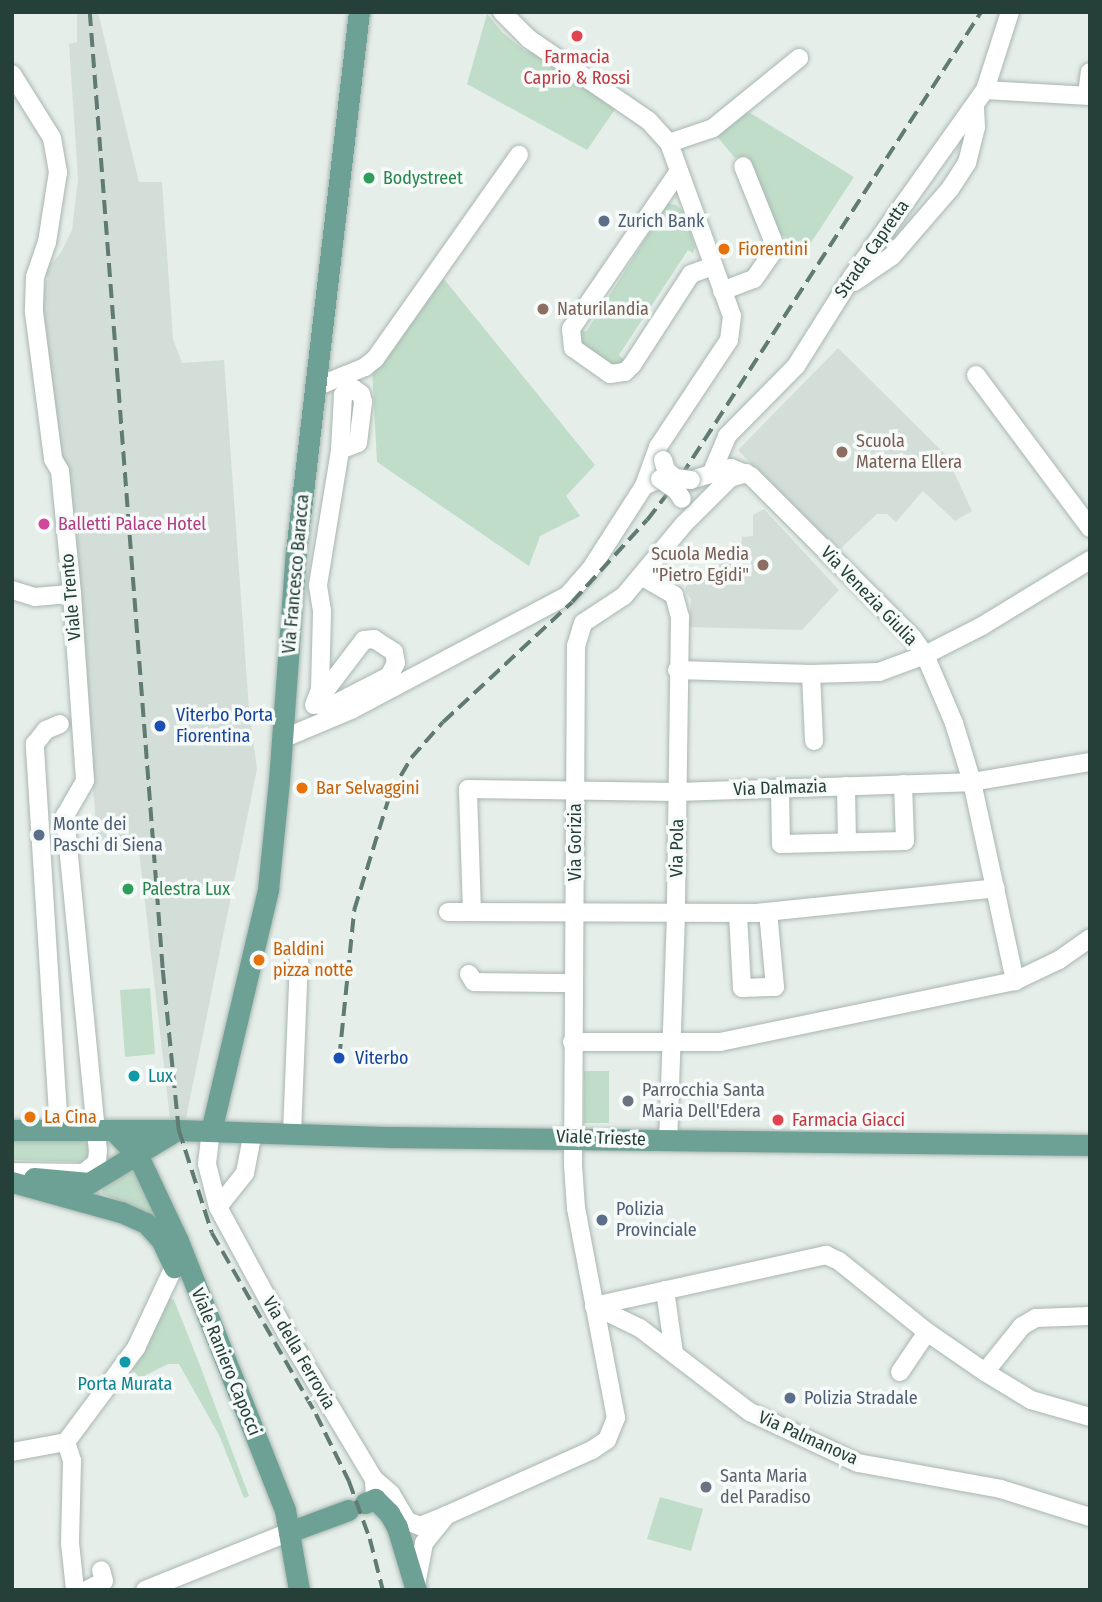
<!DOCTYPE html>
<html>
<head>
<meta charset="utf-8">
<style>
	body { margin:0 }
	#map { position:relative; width:1102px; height:1602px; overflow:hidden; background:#e6eeea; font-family:"Fira Sans Condensed",sans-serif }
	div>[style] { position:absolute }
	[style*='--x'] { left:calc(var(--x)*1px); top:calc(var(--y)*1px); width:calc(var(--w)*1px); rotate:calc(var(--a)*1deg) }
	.built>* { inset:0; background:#d4ded9 }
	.green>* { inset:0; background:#c0ddc9 }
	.roads { filter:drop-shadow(0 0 2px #a8b6b1) drop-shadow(0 0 2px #a8b6b1) }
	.minor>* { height:18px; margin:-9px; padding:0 9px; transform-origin:9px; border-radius:9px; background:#fff }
	.major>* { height:21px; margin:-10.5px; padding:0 10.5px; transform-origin:10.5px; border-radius:10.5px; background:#6da195 }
	.rail>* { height:3.5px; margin-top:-1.75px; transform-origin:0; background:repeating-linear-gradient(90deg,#607a74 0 14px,transparent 0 21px) }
	.bridges { filter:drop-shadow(0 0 2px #a8b6b1) drop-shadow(0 0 2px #a8b6b1) }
	.minor-bridge>* { height:18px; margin:-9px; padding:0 9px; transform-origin:9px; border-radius:9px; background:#fff }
	.dots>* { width:19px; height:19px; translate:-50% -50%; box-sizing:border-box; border:4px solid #f6faf8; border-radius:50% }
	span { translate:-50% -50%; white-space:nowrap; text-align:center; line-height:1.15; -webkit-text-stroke:7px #f6faf8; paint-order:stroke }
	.health-label { font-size:18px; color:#be3a42 }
	.left { translate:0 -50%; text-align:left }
	.leisure-label { font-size:18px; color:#27864d }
	.service-label { font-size:18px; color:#4e5e75 }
	.food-label { font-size:18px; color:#c56008 }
	.street-label { font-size:18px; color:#253f39 }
	.education-label { font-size:18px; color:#785e54 }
	.right { translate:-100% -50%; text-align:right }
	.hotel-label { font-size:18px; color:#b23c85 }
	.transit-label { font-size:18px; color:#164399 }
	.culture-label { font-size:18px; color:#0d838f }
	.worship-label { font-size:18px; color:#5b616d }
	.frame { position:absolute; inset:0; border:14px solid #253f39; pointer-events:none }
</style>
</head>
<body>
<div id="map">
	<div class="built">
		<i style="clip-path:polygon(77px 12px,98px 12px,139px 182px,162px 182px,173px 339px,182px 363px,224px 360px,249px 709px,257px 769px,186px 1118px,170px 1119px,139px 851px,98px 850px,79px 621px,39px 315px,42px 287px,48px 279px,45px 270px,60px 254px,72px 230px,78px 179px,69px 44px,77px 42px)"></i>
		<i style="clip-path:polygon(838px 348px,946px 455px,972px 511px,955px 521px,923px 491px,896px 522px,887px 514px,877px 514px,837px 552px,738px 450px)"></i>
		<i style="clip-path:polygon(764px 509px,839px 590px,802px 630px,689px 627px,691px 599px,685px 591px,688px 580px,697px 572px,709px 571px,715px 556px,726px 555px,727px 549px,741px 548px,742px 537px,753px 536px,753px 515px)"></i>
	</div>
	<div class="green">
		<i style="clip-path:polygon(487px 14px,502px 32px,524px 50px,540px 55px,616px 108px,587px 150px,467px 84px)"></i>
		<i style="clip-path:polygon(747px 111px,854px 177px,801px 258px,797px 255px,801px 248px,774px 230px,746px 156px,735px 158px,715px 134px)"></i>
		<i style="clip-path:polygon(667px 203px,676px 205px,683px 211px,695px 247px,693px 253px,688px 250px,619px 355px,625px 361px,614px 367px,580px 348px,580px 329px,586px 332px,662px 213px,659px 207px)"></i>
		<i style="clip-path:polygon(444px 279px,595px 465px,566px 496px,580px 516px,540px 536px,529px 566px,377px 462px,372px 368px,423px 294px)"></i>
		<i style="clip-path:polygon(150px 988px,155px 1054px,125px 1057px,120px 990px)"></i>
		<i style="clip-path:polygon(584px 1071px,609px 1071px,609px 1123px,584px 1123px)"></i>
		<i style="clip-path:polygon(12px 1139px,82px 1140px,90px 1146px,90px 1154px,84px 1162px,12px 1160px)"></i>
		<i style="clip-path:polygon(133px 1166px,155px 1214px,152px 1217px,102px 1193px,103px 1188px)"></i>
		<i style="clip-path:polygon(169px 1298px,174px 1300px,201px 1368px,249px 1496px,244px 1498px,219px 1435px,179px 1364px,168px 1364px,140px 1378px,129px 1366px,142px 1355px)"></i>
		<i style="clip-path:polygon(660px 1497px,703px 1509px,691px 1551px,647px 1539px)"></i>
	</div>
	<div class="roads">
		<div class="minor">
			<i style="--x:502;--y:12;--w:38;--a:45"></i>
			<i style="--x:529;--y:39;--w:145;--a:34.3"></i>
			<i style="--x:649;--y:121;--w:30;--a:48"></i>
			<i style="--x:669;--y:143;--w:184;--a:70"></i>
			<i style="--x:732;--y:316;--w:24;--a:97"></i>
			<i style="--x:729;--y:340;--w:128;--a:123.6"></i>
			<i style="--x:658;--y:447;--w:41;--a:109.7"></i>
			<i style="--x:12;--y:74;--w:75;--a:58"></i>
			<i style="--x:52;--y:138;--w:35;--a:80"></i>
			<i style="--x:58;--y:172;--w:71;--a:98.9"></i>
			<i style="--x:47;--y:242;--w:37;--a:109"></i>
			<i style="--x:35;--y:277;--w:35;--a:92"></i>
			<i style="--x:34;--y:312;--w:148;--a:82.6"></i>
			<i style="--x:53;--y:459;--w:14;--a:60"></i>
			<i style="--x:60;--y:471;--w:124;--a:84.4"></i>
			<i style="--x:72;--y:594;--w:187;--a:86"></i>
			<i style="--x:85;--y:781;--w:39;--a:120"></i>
			<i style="--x:65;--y:815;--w:337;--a:84.4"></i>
			<i style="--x:98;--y:1150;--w:12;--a:95"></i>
			<i style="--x:97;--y:1162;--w:17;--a:140"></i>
			<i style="--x:84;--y:1173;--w:72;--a:-179.2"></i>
			<i style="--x:985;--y:90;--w:105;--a:3.3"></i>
			<i style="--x:1087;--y:95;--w:23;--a:-83"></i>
			<i style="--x:669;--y:143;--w:46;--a:-18.8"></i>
			<i style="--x:713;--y:128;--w:111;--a:-39.1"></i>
			<i style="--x:679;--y:171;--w:191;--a:124.4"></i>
			<i style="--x:571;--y:329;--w:19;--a:84"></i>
			<i style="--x:573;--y:348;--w:45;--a:35.1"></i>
			<i style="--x:610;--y:374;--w:15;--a:-8"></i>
			<i style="--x:625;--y:372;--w:10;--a:-45"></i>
			<i style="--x:632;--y:365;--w:108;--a:-57"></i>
			<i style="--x:691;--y:274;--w:23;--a:-20"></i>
			<i style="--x:854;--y:282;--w:46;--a:-34.4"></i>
			<i style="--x:892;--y:256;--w:89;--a:-49.1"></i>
			<i style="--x:950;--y:189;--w:31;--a:-57"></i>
			<i style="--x:967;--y:163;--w:37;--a:-76"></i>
			<i style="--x:976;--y:127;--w:21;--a:-93"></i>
			<i style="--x:722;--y:291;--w:34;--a:-21"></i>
			<i style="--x:754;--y:279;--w:38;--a:-55"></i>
			<i style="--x:776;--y:248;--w:88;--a:-111.9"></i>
			<i style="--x:976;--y:375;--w:191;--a:53.3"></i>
			<i style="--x:316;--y:387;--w:53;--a:-22.2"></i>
			<i style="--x:365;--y:367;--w:13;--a:-39"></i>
			<i style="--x:375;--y:359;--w:250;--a:-54.8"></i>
			<i style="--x:712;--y:472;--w:39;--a:-67"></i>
			<i style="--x:727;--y:436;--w:98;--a:-45.4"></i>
			<i style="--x:796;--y:366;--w:105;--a:-57.8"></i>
			<i style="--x:852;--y:277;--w:229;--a:-54.6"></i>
			<i style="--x:985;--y:90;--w:82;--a:-72.2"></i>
			<i style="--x:691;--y:480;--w:42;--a:-16.7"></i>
			<i style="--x:731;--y:468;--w:22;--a:22"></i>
			<i style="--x:751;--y:476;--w:229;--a:45"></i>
			<i style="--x:913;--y:638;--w:21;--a:55"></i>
			<i style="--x:925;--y:655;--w:74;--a:66.9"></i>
			<i style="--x:954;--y:723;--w:62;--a:73"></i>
			<i style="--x:972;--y:782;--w:204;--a:77.8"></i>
			<i style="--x:641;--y:576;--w:38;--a:30"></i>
			<i style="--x:674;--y:595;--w:23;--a:75"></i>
			<i style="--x:680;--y:617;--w:298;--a:90.8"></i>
			<i style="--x:676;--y:915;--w:225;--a:92"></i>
			<i style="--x:12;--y:590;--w:24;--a:17"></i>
			<i style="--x:35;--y:597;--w:37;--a:-5"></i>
			<i style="--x:677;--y:670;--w:134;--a:1.7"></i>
			<i style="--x:811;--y:674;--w:68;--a:-1.7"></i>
			<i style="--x:879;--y:672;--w:49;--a:-20.3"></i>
			<i style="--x:925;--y:655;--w:64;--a:-27"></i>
			<i style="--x:982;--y:626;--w:127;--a:-31.4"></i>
			<i style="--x:811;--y:674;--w:67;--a:87.4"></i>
			<i style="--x:319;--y:699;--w:74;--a:-52.7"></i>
			<i style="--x:364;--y:640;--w:10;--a:-6"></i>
			<i style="--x:374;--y:639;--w:24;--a:33"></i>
			<i style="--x:394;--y:652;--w:11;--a:80"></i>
			<i style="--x:396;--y:663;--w:15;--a:118"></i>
			<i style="--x:389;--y:676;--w:72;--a:152.7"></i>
			<i style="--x:314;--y:705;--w:17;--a:-69"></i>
			<i style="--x:320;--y:689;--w:78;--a:-88.5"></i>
			<i style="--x:322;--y:611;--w:26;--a:-99"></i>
			<i style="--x:318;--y:585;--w:137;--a:-80.7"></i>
			<i style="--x:340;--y:450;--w:19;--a:-21"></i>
			<i style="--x:358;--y:443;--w:41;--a:-83"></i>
			<i style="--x:363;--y:402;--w:8;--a:-104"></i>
			<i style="--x:361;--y:394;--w:9;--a:-144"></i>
			<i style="--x:354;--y:389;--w:13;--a:151"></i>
			<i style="--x:343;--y:395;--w:55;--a:93.1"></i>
			<i style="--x:282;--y:739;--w:75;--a:-22.8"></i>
			<i style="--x:351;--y:710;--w:246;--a:-27.9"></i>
			<i style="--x:568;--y:595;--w:33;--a:-49"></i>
			<i style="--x:590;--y:570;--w:100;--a:-57.3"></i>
			<i style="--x:644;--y:486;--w:12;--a:-24"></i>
			<i style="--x:846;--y:786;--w:56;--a:89"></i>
			<i style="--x:780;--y:788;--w:56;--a:89"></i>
			<i style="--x:781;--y:844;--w:124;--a:-1.4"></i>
			<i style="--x:905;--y:841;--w:57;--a:-92"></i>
			<i style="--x:448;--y:912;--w:308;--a:0.2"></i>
			<i style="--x:756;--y:913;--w:241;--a:-5.9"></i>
			<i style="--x:472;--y:912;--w:123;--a:-91.9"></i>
			<i style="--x:468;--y:789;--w:209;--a:0.8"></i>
			<i style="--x:677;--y:792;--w:295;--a:-1.9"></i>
			<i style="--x:972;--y:782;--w:120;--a:-9.6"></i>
			<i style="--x:738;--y:914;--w:74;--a:86.9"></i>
			<i style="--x:742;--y:988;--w:33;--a:-2"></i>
			<i style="--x:775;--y:987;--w:75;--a:-95.3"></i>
			<i style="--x:469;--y:974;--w:9;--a:58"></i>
			<i style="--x:474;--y:982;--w:99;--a:0.6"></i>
			<i style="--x:572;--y:1042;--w:148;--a:0"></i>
			<i style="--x:720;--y:1042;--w:301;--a:-11.7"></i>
			<i style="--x:1015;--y:981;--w:49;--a:-25.5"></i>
			<i style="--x:1059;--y:960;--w:38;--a:-35"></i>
			<i style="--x:59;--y:1130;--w:387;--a:-93.6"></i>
			<i style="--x:35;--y:744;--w:18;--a:-52"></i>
			<i style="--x:46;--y:730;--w:15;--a:-23"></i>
			<i style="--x:211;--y:1131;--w:33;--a:97"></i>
			<i style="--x:207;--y:1164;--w:44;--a:75.7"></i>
			<i style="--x:218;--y:1207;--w:141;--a:61.6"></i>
			<i style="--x:285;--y:1331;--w:173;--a:59"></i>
			<i style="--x:374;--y:1479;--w:20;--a:87"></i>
			<i style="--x:292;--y:1134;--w:178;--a:-87.7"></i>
			<i style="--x:218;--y:1207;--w:43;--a:-51.5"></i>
			<i style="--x:245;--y:1173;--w:42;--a:-79"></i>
			<i style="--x:665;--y:1290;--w:64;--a:81.9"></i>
			<i style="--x:594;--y:1306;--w:238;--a:-12.4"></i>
			<i style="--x:826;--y:1255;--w:14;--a:25"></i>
			<i style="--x:839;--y:1261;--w:113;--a:38.9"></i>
			<i style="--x:927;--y:1332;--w:70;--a:34.6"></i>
			<i style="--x:985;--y:1372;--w:59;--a:-51.2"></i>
			<i style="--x:1022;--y:1326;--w:16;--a:-30"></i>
			<i style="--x:1036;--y:1318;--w:54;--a:-2.1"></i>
			<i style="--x:594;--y:1306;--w:51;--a:25.6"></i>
			<i style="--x:640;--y:1328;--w:138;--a:37.4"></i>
			<i style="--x:750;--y:1412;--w:119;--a:25.3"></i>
			<i style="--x:858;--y:1463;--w:145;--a:10.3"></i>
			<i style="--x:1001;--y:1489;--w:93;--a:17.5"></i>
			<i style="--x:900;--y:1372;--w:48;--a:-56"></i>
			<i style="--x:985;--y:1372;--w:54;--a:31.3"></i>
			<i style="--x:1031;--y:1400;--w:61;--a:16.1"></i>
			<i style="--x:66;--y:1442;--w:20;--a:72"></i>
			<i style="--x:72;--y:1461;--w:82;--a:91.4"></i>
			<i style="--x:70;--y:1543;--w:47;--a:83.9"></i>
			<i style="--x:12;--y:1452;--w:55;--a:-10.5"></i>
			<i style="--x:66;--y:1442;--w:117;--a:-53.3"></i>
			<i style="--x:136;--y:1348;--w:89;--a:-64.9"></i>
			<i style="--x:374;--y:1479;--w:23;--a:41"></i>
			<i style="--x:391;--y:1494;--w:31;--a:59"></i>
			<i style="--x:407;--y:1521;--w:14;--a:21"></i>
			<i style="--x:420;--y:1526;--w:27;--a:-22"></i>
			<i style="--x:416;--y:1585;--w:43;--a:-79.2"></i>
			<i style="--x:424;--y:1543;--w:36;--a:-51"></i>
			<i style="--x:447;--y:1515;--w:159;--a:-24.1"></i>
			<i style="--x:592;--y:1450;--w:18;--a:-34"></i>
			<i style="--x:607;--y:1440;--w:24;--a:-68"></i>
			<i style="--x:616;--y:1418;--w:214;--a:-100.8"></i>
			<i style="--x:576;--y:1208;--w:43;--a:-94"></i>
			<i style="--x:573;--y:1165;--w:519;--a:-89.67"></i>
			<i style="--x:576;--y:646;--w:24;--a:-73"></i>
			<i style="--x:583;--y:623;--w:49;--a:-33.4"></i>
			<i style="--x:624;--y:596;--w:94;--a:-50.2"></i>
			<i style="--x:684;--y:524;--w:65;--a:-45"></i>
			<i style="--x:730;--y:478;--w:17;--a:-17"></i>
			<i style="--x:87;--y:1590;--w:19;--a:-28"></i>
			<i style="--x:104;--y:1581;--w:11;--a:-105"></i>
			<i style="--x:145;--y:1590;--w:155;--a:-21.9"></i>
		</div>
		<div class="major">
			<i style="--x:12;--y:1130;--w:165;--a:0"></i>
			<i style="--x:177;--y:1130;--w:215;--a:1.9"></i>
			<i style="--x:392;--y:1137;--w:698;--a:0.66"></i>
			<i style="--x:113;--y:1130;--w:36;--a:46"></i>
			<i style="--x:138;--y:1156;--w:94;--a:64.8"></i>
			<i style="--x:178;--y:1241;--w:289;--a:68.3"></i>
			<i style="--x:285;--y:1510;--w:81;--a:80.1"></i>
			<i style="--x:211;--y:1131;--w:249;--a:-76.7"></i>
			<i style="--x:268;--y:889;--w:109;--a:-84.2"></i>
			<i style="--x:279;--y:781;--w:230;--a:-85.8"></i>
			<i style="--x:296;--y:552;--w:544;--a:-83.35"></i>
			<i style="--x:34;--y:1178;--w:55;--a:5.2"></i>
			<i style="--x:89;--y:1183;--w:103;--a:-31.1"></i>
			<i style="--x:12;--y:1182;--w:113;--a:15.4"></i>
			<i style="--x:121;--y:1212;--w:27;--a:24"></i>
			<i style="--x:146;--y:1223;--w:24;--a:48"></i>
			<i style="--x:162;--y:1241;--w:29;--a:65"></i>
			<i style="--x:365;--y:1503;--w:11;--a:-22"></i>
			<i style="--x:375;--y:1499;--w:20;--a:45"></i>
			<i style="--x:389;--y:1513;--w:16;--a:60"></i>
			<i style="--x:397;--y:1527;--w:66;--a:73.2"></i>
			<i style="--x:289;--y:1532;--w:63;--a:-20.4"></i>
		</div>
	</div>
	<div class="rail">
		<i style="--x:90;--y:12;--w:961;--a:85.64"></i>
		<i style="--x:163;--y:970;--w:161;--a:84.3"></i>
		<i style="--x:179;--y:1130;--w:108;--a:72.2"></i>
		<i style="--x:212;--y:1233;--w:209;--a:60.1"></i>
		<i style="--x:316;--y:1414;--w:75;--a:63.8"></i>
		<i style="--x:349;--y:1481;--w:62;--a:70.1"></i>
		<i style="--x:370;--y:1539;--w:53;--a:75.7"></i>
		<i style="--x:339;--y:1058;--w:149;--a:-84.2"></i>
		<i style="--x:354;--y:910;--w:121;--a:-72.8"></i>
		<i style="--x:390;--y:794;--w:42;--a:-59.7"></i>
		<i style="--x:411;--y:758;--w:48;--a:-48.4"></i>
		<i style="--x:443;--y:722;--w:176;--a:-42.9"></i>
		<i style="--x:572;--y:602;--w:111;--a:-47.6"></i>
		<i style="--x:647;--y:520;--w:56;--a:-52.3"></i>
		<i style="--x:681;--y:476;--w:553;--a:-57.12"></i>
	</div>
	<div class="bridges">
		<div class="minor-bridge">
			<i style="--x:663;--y:460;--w:10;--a:73"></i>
			<i style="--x:666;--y:470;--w:12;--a:42"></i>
			<i style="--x:675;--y:478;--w:16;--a:7"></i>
			<i style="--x:660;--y:479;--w:21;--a:35"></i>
			<i style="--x:677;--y:491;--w:9;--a:58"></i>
		</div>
	</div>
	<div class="dots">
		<i style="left:577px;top:36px;background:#e0444e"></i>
		<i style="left:369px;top:178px;background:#2e9e5b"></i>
		<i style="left:604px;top:221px;background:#5c6f8a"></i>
		<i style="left:724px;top:249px;background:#e8710a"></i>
		<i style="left:543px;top:309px;background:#8d6e63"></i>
		<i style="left:842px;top:452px;background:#8d6e63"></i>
		<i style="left:44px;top:524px;background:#d1479c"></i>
		<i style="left:763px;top:565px;background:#8d6e63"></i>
		<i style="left:160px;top:726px;background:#1a4fb4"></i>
		<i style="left:302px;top:788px;background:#e8710a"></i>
		<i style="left:39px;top:835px;background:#5c6f8a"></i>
		<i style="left:128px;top:889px;background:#2e9e5b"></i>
		<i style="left:259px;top:960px;background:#e8710a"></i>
		<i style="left:339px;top:1058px;background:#1a4fb4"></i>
		<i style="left:134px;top:1076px;background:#0f9aa8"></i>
		<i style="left:628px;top:1101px;background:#6b7280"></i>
		<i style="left:30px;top:1117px;background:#e8710a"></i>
		<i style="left:778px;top:1120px;background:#e0444e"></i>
		<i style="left:602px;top:1220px;background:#5c6f8a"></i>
		<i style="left:125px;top:1362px;background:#0f9aa8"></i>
		<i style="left:790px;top:1398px;background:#5c6f8a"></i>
		<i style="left:706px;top:1487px;background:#6b7280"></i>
	</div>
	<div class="health-label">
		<span style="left:577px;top:68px">Farmacia<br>Caprio &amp; Rossi</span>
		<span class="left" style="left:792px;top:1120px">Farmacia Giacci</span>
	</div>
	<div class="leisure-label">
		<span class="left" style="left:383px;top:178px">Bodystreet</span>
		<span class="left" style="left:142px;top:889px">Palestra Lux</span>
	</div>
	<div class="service-label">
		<span class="left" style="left:618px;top:221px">Zurich Bank</span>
		<span class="left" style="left:53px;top:835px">Monte dei<br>Paschi di Siena</span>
		<span class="left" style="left:616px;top:1220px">Polizia<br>Provinciale</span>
		<span class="left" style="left:804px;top:1398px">Polizia Stradale</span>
	</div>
	<div class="food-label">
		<span class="left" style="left:738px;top:249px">Fiorentini</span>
		<span class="left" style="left:316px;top:788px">Bar Selvaggini</span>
		<span class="left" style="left:273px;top:960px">Baldini<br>pizza notte</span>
		<span class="left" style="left:44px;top:1117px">La Cina</span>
	</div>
	<div class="street-label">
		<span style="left:872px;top:249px;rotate:-55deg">Strada Capretta</span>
		<span style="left:296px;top:574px;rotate:-85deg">Via Francesco Baracca</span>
		<span style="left:869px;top:596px;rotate:46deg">Via Venezia Giulia</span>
		<span style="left:71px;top:597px;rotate:-95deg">Viale Trento</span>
		<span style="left:780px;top:788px;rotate:-2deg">Via Dalmazia</span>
		<span style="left:575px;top:842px;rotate:-90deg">Via Gorizia</span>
		<span style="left:677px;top:848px;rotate:-89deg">Via Pola</span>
		<span style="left:601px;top:1138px;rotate:2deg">Viale Trieste</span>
		<span style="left:299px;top:1353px;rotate:60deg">Via della Ferrovia</span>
		<span style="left:226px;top:1362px;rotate:68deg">Viale Raniero Capocci</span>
		<span style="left:808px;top:1438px;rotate:24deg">Via Palmanova</span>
	</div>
	<div class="education-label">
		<span class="left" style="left:557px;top:309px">Naturilandia</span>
		<span class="left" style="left:856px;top:452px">Scuola<br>Materna Ellera</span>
		<span class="right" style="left:749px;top:565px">Scuola Media<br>"Pietro Egidi"</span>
	</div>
	<div class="hotel-label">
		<span class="left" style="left:58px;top:524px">Balletti Palace Hotel</span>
	</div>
	<div class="transit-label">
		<span class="left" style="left:176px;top:726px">Viterbo Porta<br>Fiorentina</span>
		<span class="left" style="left:355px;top:1058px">Viterbo</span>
	</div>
	<div class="culture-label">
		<span class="left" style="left:148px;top:1076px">Lux</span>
		<span style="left:125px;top:1384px">Porta Murata</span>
	</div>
	<div class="worship-label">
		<span class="left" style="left:642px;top:1101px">Parrocchia Santa<br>Maria Dell'Edera</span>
		<span class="left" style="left:720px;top:1487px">Santa Maria<br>del Paradiso</span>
	</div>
	<div class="frame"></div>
</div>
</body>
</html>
